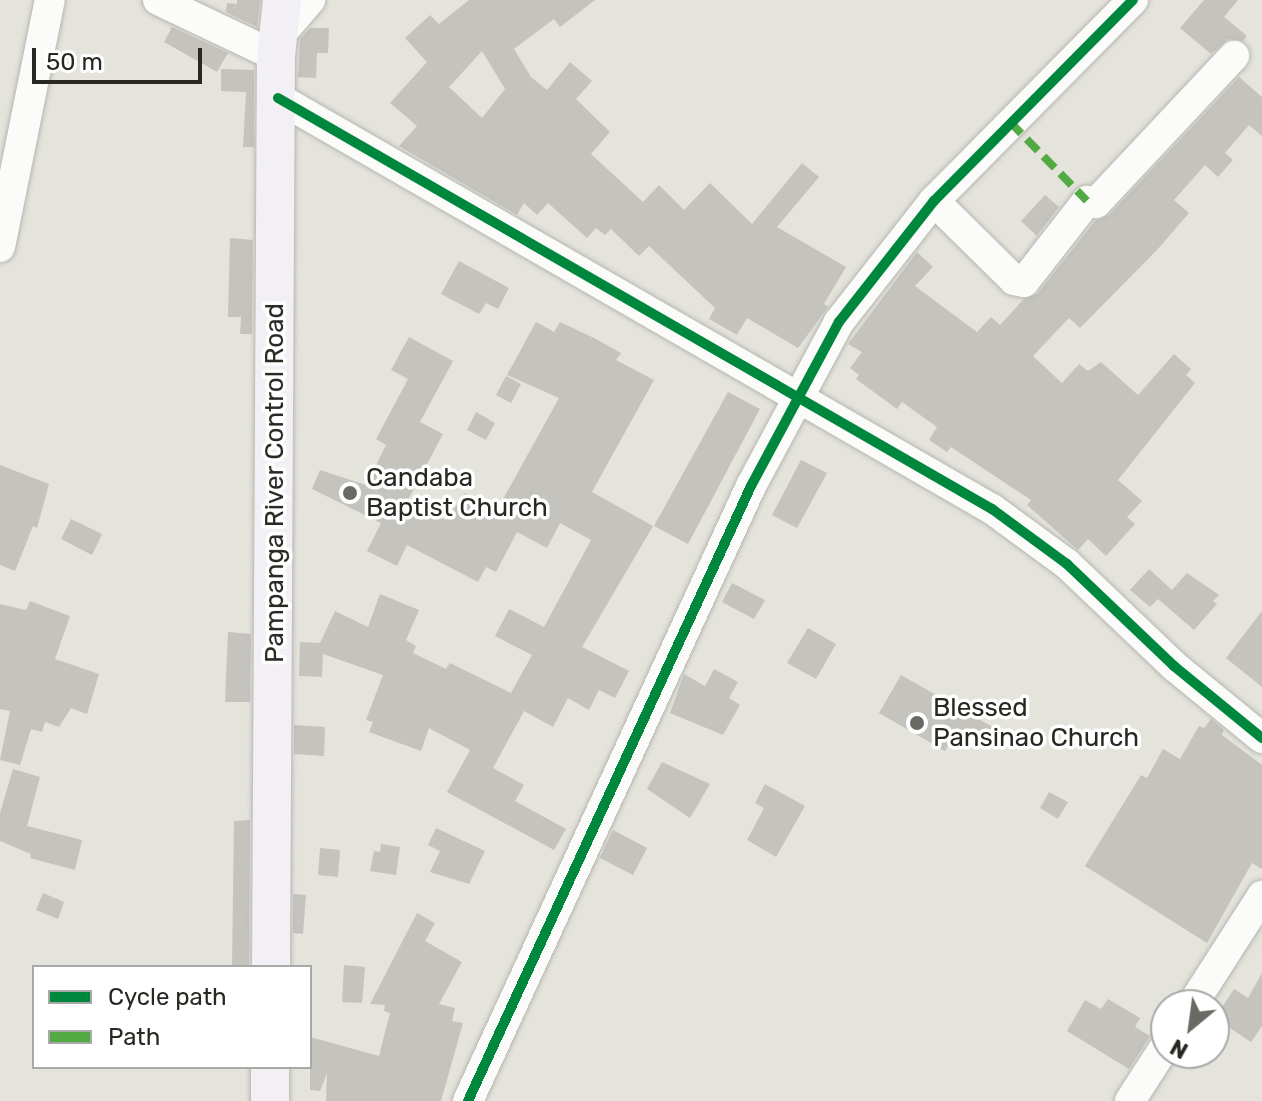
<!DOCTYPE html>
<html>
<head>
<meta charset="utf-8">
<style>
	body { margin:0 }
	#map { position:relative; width:1262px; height:1101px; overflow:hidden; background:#e4e3dc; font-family:Rubik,sans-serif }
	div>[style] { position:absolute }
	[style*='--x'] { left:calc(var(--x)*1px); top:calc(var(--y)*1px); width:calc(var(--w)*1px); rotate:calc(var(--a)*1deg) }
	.building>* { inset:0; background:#c4c3bd }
	.roads { filter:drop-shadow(0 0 2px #b7b6b1) drop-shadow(0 0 2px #b7b6b1) }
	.minor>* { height:30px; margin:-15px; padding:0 15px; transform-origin:15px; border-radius:15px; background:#fbfbfa }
	.major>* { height:38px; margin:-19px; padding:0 19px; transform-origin:19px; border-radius:19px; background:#f2f0f4 }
	.quiet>* { height:8px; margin-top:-4px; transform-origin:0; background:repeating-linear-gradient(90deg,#53aa43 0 16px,transparent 0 24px) }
	.cycleway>* { height:10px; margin:-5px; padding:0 5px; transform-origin:5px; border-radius:5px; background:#00873e }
	.dots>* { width:22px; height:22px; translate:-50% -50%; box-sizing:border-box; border:4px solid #fff; border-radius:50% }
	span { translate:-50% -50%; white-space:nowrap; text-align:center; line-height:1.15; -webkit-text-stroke:7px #fff; paint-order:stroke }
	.poi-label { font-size:26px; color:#282722 }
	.left { translate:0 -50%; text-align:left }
	.street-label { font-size:26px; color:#282722 }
	.legend { position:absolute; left:32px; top:965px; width:280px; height:104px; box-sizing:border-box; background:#fff; border:2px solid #a9a9a7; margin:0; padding:10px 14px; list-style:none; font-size:24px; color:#282722 }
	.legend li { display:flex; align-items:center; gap:16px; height:40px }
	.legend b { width:40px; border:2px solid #a9a9a7 }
	.north { position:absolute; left:1150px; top:989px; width:80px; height:80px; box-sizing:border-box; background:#fff; border:2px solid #a9a9a7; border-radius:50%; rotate:209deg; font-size:22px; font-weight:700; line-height:32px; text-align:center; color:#282722 }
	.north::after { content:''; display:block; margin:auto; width:28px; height:36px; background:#6a6963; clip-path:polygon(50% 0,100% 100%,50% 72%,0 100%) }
	.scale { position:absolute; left:32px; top:48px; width:170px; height:36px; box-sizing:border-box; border:4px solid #282722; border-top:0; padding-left:10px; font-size:24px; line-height:28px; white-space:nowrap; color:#282722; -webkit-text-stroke:6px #fff; paint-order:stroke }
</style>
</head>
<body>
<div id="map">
	<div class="building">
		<i style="clip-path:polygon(237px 0,260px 0,257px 27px,226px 12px,227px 3px,237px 4px)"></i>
		<i style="clip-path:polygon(evenodd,469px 0,595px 0,560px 27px,554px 19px,514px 49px,531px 77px,547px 90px,570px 62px,592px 81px,576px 99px,610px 132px,591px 154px,643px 202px,659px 185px,684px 210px,710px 183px,752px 224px,802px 163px,819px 177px,777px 227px,846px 267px,824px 304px,828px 307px,798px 348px,747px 318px,737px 335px,709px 319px,715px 308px,649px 246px,639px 256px,611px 229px,605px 235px,596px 228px,587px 238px,548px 203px,537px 215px,524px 203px,517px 215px,399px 146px,417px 126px,390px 103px,427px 62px,405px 38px,430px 15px,439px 24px,469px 0,482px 51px,505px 89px,482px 118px,449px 87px,482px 51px)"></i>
		<i style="clip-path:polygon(1204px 0,1238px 0,1224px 17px,1247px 36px,1243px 41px,1228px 39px,1211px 54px,1180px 28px)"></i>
		<i style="clip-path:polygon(172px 27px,228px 53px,217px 72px,164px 42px)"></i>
		<i style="clip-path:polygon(310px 28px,329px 28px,328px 53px,317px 53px,316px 78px,298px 77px,300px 39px)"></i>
		<i style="clip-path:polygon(221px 69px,254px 70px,254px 147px,243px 147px,246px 92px,221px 91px)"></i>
		<i style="clip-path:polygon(1239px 77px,1262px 97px,1262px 136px,1249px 125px,1225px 153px,1233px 160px,1218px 177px,1205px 165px,1174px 200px,1189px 213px,1157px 250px,1080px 328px,1069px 318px,1033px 356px,1062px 383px,1079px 364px,1088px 371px,1101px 362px,1138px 395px,1174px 354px,1191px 369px,1186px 375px,1195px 383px,1118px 480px,1142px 501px,1127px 517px,1135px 524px,1106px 556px,1088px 539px,1078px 550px,1027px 505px,1031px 500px,951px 447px,947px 452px,929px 440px,937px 427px,902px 402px,897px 409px,856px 379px,859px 375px,850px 368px,862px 352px,848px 344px,917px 252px,933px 267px,915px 286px,977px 332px,991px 317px,1000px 325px,1023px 300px,1038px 293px,1095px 221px,1109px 215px)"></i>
		<i style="clip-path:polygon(1045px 195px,1059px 207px,1019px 259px,1037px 236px,1021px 221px)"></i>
		<i style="clip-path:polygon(230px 238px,253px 240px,252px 334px,240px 334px,241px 317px,228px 317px)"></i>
		<i style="clip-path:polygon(459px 261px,509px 288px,498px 309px,486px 303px,479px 314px,441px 294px)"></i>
		<i style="clip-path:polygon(536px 322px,554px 332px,560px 322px,594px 338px,621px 353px,616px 360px,654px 380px,592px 492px,653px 526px,582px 647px,629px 671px,615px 698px,599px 690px,589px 710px,568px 698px,553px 727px,524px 711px,493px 768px,524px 785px,515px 801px,566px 829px,554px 850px,447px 792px,470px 750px,429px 728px,421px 751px,369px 732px,373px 722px,366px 720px,383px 675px,323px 654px,322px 677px,299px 676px,300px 642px,320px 643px,335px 611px,368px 627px,380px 594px,419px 610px,406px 640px,416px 646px,413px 653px,446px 669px,450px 663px,511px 693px,532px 655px,495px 636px,509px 609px,544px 627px,591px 540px,560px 523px,547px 548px,517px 532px,496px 572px,486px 567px,478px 582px,407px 545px,397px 566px,367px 551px,381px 523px,312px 489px,320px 470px,366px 485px,386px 445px,376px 439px,408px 379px,391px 370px,409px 337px,453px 361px,420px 422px,443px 434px,408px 500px,446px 520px,465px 493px,497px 510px,559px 398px,507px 375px)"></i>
		<i style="clip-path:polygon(506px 376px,521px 384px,511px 403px,496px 395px)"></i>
		<i style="clip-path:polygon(728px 392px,760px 409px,688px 544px,654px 526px)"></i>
		<i style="clip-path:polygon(476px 412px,495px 423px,486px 440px,467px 430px)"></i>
		<i style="clip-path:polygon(801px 460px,827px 473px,797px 528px,772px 515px)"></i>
		<i style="clip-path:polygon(0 465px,49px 484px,37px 528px,33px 526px,15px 571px,0 565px)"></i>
		<i style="clip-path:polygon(71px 519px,102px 534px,92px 555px,61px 539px)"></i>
		<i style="clip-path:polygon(1149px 569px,1172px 590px,1187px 573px,1219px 595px,1213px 601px,1217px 604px,1194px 630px,1158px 599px,1150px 607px,1130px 590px)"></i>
		<i style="clip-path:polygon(732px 583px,765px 600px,754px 619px,722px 602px)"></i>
		<i style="clip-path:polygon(30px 601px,70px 616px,55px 659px,99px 674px,87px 714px,71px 708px,59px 727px,45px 722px,42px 732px,31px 729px,20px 765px,0 760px,10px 711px,0 709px,0 604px,26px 610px)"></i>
		<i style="clip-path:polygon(1262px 611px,1262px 687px,1226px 658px)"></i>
		<i style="clip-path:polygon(808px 628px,836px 644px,816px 679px,787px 663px)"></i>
		<i style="clip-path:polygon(228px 632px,251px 634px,250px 702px,225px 702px)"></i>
		<i style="clip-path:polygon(714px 669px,738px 682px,729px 698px,740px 705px,723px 735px,670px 713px,684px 674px,705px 686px)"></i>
		<i style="clip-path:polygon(901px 675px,998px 730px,989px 746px,957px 728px,945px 751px,879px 713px)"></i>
		<i style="clip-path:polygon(1211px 719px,1224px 730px,1222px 735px,1262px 765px,1262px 869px,1252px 863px,1207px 943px,1085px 866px,1141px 775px,1147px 778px,1163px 749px,1180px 759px,1199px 726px,1204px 728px)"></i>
		<i style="clip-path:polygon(294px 725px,325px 727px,324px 756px,294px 754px)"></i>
		<i style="clip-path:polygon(662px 762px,710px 784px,690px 818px,647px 789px)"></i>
		<i style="clip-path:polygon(13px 769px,40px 777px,27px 826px,82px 840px,75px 870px,30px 858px,31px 854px,0 841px,0 813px)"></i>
		<i style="clip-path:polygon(765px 784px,805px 806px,776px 857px,747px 840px,764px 808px,755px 803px)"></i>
		<i style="clip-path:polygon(1049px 792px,1068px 802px,1058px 819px,1040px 808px)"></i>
		<i style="clip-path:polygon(250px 820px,249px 967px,232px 967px,234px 821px)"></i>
		<i style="clip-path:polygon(436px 828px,485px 851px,469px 884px,430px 872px,440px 851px,428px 845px)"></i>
		<i style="clip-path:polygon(613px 830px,647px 848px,633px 875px,600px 858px)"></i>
		<i style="clip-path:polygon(381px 844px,400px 847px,396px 875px,370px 871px,374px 851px,380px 852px)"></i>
		<i style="clip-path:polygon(320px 848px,340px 850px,338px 877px,318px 875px)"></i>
		<i style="clip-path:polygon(43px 893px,64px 902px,58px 919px,36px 910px)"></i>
		<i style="clip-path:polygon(293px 894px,306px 895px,303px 934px,293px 933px)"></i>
		<i style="clip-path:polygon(417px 913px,435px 923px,425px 941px,462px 962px,439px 1004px,455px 1008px,452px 1021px,463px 1023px,441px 1101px,326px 1101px,327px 1073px,320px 1091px,310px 1090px,310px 1037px,379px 1056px,390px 1013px,384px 1011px,385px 1005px,370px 1004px)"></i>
		<i style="clip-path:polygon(344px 965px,365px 967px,362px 1003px,342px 1002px)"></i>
		<i style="clip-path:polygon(1262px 973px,1262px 1026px,1251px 1042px,1215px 1018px,1234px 989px,1248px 998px)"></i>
		<i style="clip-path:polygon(1108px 999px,1140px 1018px,1135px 1027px,1150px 1036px,1129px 1069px,1067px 1031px,1085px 1000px,1101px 1009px)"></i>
	</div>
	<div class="roads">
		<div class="minor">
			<i style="--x:158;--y:0;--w:131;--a:25.4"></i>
			<i style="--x:279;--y:36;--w:48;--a:-49.3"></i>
			<i style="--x:278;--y:98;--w:824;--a:29.93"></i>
			<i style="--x:992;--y:509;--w:93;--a:36.3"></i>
			<i style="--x:1067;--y:564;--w:148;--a:43.6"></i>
			<i style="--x:1174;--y:666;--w:114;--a:39.3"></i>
			<i style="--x:934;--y:201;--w:112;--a:44.6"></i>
			<i style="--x:1014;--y:280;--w:10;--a:11"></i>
			<i style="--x:1024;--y:282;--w:103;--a:-52.1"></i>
			<i style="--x:1087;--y:201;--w:9;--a:13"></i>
			<i style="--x:1096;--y:203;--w:202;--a:-46.8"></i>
			<i style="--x:0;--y:247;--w:252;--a:-78.6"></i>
			<i style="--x:1192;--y:1005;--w:130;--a:-57.3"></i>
			<i style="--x:468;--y:1101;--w:677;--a:-65.29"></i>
			<i style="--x:751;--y:486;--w:186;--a:-61.8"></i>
			<i style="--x:839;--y:322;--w:154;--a:-51.9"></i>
			<i style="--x:934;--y:201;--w:283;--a:-45.3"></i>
			<i style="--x:1130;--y:1101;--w:67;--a:-57.3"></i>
		</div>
		<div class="major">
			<i style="--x:271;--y:967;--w:911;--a:-89.69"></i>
			<i style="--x:276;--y:56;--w:56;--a:-83.9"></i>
			<i style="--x:270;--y:1101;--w:34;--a:-90"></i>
		</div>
	</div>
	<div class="quiet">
		<i style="--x:1010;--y:122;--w:110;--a:45.7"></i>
	</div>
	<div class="cycleway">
		<i style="--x:278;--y:98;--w:824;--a:29.93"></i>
		<i style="--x:992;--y:509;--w:93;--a:36.3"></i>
		<i style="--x:1067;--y:564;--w:148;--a:43.6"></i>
		<i style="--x:1174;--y:666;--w:114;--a:39.3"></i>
		<i style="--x:468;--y:1101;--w:677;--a:-65.29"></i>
		<i style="--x:751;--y:486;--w:186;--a:-61.8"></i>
		<i style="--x:839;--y:322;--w:154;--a:-51.9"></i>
		<i style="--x:934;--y:201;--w:283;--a:-45.3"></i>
	</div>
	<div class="dots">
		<i style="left:350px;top:493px;background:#6a6963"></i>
		<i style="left:917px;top:723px;background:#6a6963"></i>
	</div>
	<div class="poi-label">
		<span class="left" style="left:366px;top:493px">Candaba<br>Baptist Church</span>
		<span class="left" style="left:933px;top:723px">Blessed<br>Pansinao Church</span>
	</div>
	<div class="street-label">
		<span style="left:275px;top:483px;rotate:-90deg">Pampanga River Control Road</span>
	</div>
	<ul class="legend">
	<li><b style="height:10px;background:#00873e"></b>Cycle path</li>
	<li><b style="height:10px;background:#53aa43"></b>Path</li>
	</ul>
	<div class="north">N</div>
	<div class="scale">50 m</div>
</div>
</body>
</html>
